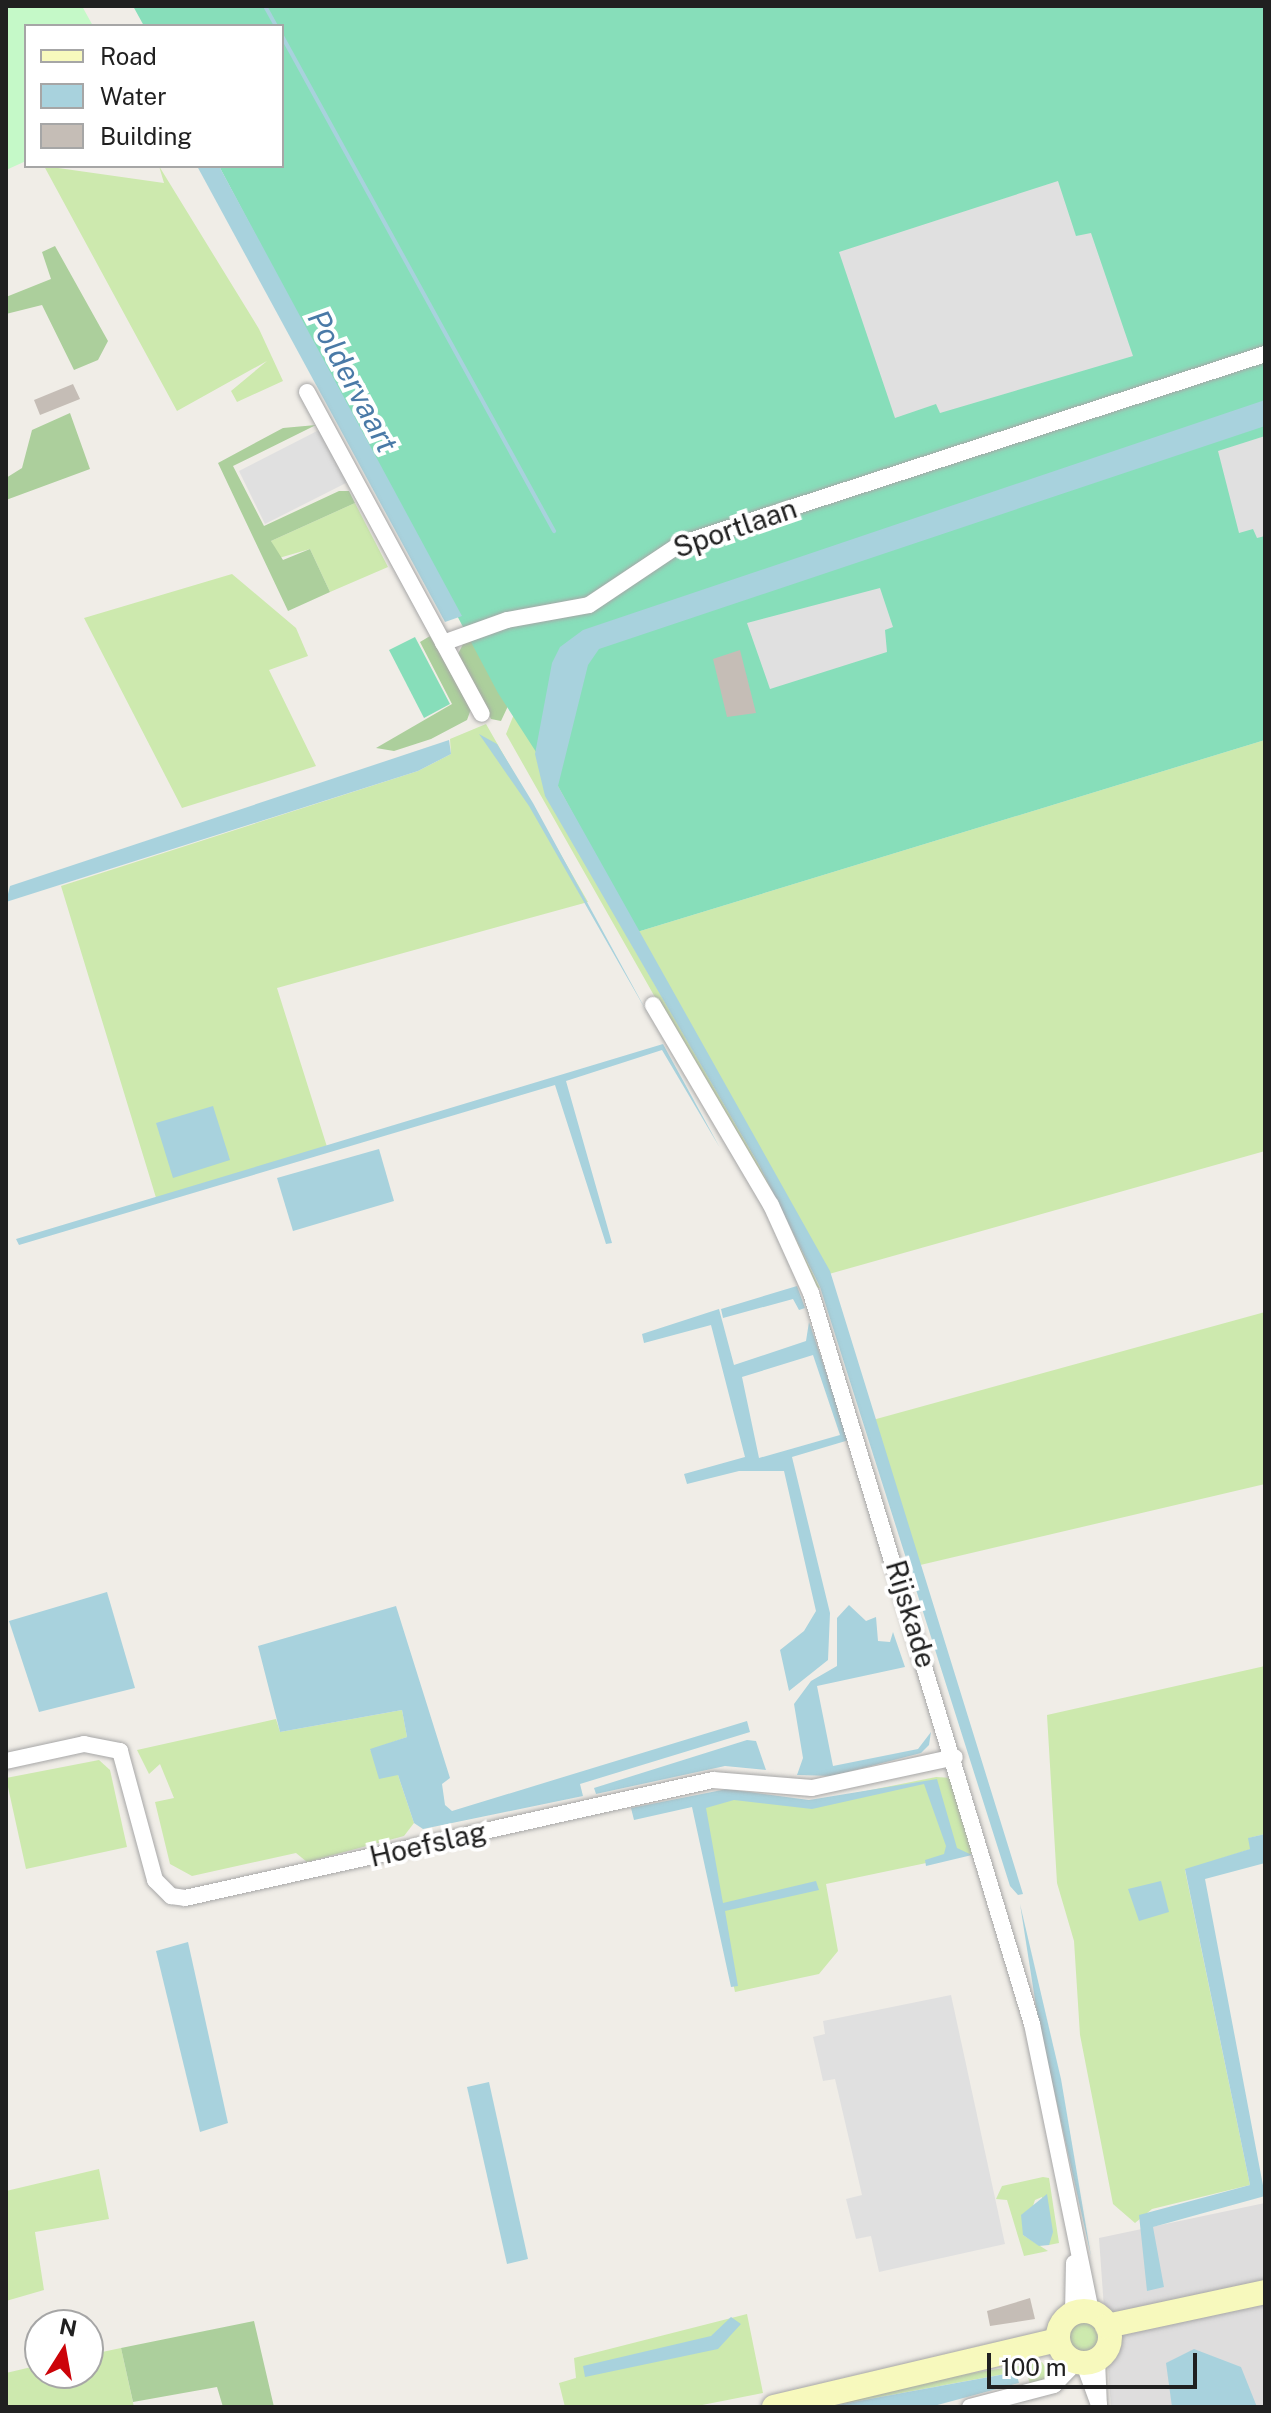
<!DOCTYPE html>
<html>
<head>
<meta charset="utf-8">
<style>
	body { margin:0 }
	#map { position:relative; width:1271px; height:2413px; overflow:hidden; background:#f0ede7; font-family:"Public Sans",sans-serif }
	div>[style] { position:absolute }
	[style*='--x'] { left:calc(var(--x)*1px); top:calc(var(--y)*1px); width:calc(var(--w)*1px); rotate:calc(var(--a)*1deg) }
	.residential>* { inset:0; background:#dedddd }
	.grass>* { inset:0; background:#cde9ae }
	.round { border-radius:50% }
	.forest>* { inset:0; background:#accf9c }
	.park>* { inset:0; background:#c5f9c8 }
	.pitch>* { inset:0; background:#87deba }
	.parking>* { inset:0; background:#e0e0e0 }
	.water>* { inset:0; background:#a8d2dd }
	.stream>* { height:4px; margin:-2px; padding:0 2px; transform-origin:2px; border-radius:2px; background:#a8d2dd }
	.building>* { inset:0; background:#c5bdb6 }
	.roads { filter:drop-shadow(0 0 2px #a7a7a7) drop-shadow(0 0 2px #a7a7a7) }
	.street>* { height:16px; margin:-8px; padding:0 8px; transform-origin:8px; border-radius:8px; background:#fff }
	.secondary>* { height:24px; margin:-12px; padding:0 12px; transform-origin:12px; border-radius:12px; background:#f7f9bd }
	.secondary>.ring { margin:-12px; padding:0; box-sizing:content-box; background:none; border:24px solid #f7f9bd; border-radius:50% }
	span { translate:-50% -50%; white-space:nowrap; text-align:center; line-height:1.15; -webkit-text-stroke:8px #fff; paint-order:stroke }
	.street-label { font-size:28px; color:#202020 }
	.water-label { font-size:30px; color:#4a7aa7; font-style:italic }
	.frame { position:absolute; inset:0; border:8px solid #202020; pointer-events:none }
	.legend { position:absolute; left:24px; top:24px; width:260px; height:144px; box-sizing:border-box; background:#fff; border:2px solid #a6a6a6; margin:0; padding:10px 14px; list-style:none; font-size:24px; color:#202020 }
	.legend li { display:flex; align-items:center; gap:16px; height:40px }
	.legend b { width:40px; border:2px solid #a6a6a6 }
	.north { position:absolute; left:24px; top:2309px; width:80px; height:80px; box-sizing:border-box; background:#fff; border:2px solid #a6a6a6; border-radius:50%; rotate:11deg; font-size:22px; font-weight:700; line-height:32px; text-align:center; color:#202020 }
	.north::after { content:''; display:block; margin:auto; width:28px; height:36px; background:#cc0409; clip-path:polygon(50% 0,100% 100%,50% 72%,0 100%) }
	.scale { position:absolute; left:987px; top:2353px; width:210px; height:36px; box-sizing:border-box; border:4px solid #202020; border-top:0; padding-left:10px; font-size:24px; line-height:28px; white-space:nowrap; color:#202020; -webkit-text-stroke:6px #fff; paint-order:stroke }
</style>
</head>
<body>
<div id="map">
	<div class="residential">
		<i style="clip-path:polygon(1265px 2203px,1265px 2407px,1111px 2407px,1099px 2238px)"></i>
	</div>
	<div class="grass">
		<i style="clip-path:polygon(44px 166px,164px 183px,159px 166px,259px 329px,283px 381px,237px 402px,231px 391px,267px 361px,177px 411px)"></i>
		<i style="clip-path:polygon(355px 503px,388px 567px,330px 592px,310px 549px,279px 558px,271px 541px)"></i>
		<i style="clip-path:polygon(232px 574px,296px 628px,308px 656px,269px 670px,316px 766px,182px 808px,84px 618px)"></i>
		<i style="clip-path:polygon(534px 665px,628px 938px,759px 1165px,820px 1288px,812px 1288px,776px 1211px,506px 734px)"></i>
		<i style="clip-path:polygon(486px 724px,588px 902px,277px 988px,328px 1150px,157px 1201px,61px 886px,418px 771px,451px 754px,450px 739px)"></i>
		<i style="clip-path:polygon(1265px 740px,1265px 1151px,829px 1274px,637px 932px)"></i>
		<i style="clip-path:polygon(1265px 1312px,1265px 1484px,916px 1566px,869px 1421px)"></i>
		<i style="clip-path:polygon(1265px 1666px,1265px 1834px,1249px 1838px,1251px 1849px,1185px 1870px,1250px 2185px,1152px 2209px,1135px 2223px,1113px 2204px,1080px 2035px,1074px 1941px,1057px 1883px,1047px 1715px)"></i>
		<i style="clip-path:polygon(402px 1710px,407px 1737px,370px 1750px,398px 1775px,414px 1823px,404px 1836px,307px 1862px,296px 1853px,192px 1876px,170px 1864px,155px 1802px,174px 1798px,160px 1764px,149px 1774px,137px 1750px,276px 1719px,280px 1732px)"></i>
		<i style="clip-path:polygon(99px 1760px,110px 1770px,127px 1847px,26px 1869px,6px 1778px)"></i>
		<i style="clip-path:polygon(936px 1777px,953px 1778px,974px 1853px,826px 1884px,838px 1951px,819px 1974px,735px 1992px,695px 1803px,733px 1792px,811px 1802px)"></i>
		<i style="clip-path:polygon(99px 2169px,109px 2219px,35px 2232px,44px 2290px,6px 2301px,6px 2191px)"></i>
		<i style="clip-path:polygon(1043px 2177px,1049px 2178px,1059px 2243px,1049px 2245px,1042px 2197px,1035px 2200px,1023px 2235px,1048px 2251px,1024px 2256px,1007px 2200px,996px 2199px,1002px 2186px)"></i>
		<i style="clip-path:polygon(747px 2314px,763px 2393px,692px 2407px,565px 2407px,559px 2383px,576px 2378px,574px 2358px)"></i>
		<i class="round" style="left:1068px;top:2322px;width:30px;height:30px"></i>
		<i style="clip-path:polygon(121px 2348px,134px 2407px,6px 2407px,6px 2373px,40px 2365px,40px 2373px,88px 2373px,88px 2355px)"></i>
		<i style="clip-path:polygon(1042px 2362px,1052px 2378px,1031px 2388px,1026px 2370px,826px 2407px,948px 2377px)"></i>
	</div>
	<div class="forest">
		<i style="clip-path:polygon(55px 246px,108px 341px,98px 360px,74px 370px,42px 305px,6px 314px,6px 297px,51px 279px,42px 252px)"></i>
		<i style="clip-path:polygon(70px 413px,90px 469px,6px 500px,6px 478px,22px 468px,32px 430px)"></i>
		<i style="clip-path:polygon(316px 425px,233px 466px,264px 526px,339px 491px,349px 491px,355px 503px,271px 541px,283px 560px,310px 549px,330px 592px,288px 611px,218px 463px,283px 428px)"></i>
		<i style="clip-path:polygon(430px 636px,471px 709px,467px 720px,431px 739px,394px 751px,376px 748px,452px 704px,420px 642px)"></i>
		<i style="clip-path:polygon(466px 638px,522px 676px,501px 721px,491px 719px,458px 654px)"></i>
		<i style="clip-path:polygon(254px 2321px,274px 2407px,223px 2407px,217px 2387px,133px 2402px,121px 2348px)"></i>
	</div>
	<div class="park">
		<i style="clip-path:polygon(6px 6px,82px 6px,93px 26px,26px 26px,26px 161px,6px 170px)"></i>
	</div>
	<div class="pitch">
		<i style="clip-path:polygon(133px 6px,1265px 6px,1265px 740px,637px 932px,558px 786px,498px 693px,219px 166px,282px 166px,282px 26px,144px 26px)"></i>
		<i style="clip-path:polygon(415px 637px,450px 704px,424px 718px,389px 650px)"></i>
	</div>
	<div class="parking">
		<i style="clip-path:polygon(1058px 181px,1076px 236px,1091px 233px,1133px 356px,940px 413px,936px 404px,895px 418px,839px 252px)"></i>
		<i style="clip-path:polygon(321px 429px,348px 482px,265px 524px,239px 471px)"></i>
		<i style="clip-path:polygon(1265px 436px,1265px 536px,1257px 538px,1253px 529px,1239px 533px,1218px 451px)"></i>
		<i style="clip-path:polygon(880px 588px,893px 627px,885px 630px,887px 652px,770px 689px,747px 623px)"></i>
		<i style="clip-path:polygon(951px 1995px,1005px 2244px,879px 2272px,871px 2236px,856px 2239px,846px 2199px,862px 2195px,835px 2079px,823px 2081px,813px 2037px,825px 2034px,823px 2021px)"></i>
	</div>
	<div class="water">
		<i style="clip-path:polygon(197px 166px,219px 166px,462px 616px,445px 622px)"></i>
		<i style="clip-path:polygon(1265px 400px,1265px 426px,599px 649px,588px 665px,558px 786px,830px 1271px,1023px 1894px,1018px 1895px,1010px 1886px,820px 1287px,759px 1165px,545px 796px,535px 754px,552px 663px,560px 647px,583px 630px)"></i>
		<i style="clip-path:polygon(479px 734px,497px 744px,533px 803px,648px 1014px,529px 806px)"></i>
		<i style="clip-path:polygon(449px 740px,451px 754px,418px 771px,6px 902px,10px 886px)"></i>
		<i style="clip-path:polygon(663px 1044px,720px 1148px,662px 1050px,566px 1081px,612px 1243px,606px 1244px,555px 1085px,19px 1245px,16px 1239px)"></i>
		<i style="clip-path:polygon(213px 1106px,230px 1160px,173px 1178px,156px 1123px)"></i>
		<i style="clip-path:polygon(379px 1149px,394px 1201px,293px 1231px,277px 1178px)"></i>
		<i style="clip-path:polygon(797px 1286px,805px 1308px,799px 1310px,793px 1299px,723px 1318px,721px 1309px)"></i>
		<i style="clip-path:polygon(evenodd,719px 1309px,734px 1365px,806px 1341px,809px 1322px,849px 1440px,792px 1457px,830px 1613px,828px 1660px,789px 1691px,780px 1650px,804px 1631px,816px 1611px,784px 1471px,739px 1471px,687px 1484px,684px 1474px,745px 1457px,711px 1325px,644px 1343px,642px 1334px,719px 1309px,813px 1355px,840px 1435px,759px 1458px,742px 1377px,813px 1355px)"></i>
		<i style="clip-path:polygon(107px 1592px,135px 1688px,39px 1712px,9px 1621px)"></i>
		<i style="clip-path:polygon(849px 1605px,866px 1621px,876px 1617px,878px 1641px,890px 1642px,893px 1632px,905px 1667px,817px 1686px,833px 1766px,918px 1749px,931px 1732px,929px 1745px,921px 1753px,832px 1776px,797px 1775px,803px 1758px,794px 1704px,811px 1681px,837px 1666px,837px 1618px)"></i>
		<i style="clip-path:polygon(396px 1606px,450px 1778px,442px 1784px,445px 1805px,452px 1811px,747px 1721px,750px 1732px,580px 1784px,583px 1796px,423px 1829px,414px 1823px,398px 1775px,379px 1779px,370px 1749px,407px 1737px,402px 1710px,280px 1732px,258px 1646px)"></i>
		<i style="clip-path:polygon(747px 1740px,756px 1741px,766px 1770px,725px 1766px,596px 1794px,594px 1788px)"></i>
		<i style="clip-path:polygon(937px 1779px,957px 1848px,972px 1855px,926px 1866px,925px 1860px,944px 1854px,946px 1846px,924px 1784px,812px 1809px,734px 1800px,706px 1808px,723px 1903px,816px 1881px,819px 1890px,725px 1911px,738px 1986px,731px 1987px,692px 1807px,634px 1820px,631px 1808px,727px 1789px,809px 1800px)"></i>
		<i style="clip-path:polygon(1265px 1834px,1265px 1863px,1205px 1879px,1265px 2196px,1153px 2227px,1164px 2287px,1147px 2291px,1139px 2215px,1250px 2185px,1185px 1869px,1250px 1849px,1248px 1838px)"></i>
		<i style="clip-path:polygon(1161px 1881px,1169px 1912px,1139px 1921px,1128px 1889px)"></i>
		<i style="clip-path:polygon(1020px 1904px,1061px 2079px,1091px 2256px,1038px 2019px)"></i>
		<i style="clip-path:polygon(188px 1942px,228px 2123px,200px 2132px,156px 1951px)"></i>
		<i style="clip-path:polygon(489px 2082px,528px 2259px,507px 2264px,467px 2087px)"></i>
		<i style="clip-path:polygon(1047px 2194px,1053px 2232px,1049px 2245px,1039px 2246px,1023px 2235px,1021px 2215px)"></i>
		<i style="clip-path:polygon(731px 2317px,741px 2324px,718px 2349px,585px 2377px,583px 2366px,711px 2336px)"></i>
		<i style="clip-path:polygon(1194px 2349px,1241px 2367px,1257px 2407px,1172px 2407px,1166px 2363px)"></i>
		<i style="clip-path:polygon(1016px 2372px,1019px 2383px,930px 2407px,826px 2407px)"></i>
	</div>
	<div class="stream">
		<i style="--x:265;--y:6;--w:23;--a:61"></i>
		<i style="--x:282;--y:36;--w:565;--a:61.21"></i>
	</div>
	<div class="building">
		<i style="clip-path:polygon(73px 384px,80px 399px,40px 415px,34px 400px)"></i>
		<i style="clip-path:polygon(740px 650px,756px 713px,727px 717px,713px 659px)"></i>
		<i style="clip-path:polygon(1030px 2298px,1035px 2319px,990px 2326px,987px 2311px)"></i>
	</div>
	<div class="roads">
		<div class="street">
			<i style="--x:307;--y:392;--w:366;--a:61.5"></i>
			<i style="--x:443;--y:643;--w:68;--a:-19.8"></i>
			<i style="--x:507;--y:620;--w:83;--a:-10.4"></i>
			<i style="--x:589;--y:605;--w:110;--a:-33.8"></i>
			<i style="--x:680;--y:544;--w:615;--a:-17.99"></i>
			<i style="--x:653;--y:1005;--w:232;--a:59.5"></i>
			<i style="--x:771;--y:1205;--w:97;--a:65.6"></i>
			<i style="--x:811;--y:1293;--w:764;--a:73.18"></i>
			<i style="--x:1032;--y:2024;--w:294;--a:78.4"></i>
			<i style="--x:6;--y:1761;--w:80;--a:-12.3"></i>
			<i style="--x:84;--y:1744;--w:37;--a:11"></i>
			<i style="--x:120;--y:1751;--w:134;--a:74.8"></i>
			<i style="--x:155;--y:1880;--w:23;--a:45"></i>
			<i style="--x:171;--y:1896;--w:14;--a:8"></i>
			<i style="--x:185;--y:1898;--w:541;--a:-12.6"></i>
			<i style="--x:713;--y:1780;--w:99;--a:4.6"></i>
			<i style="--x:812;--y:1788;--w:146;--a:-12.2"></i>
			<i style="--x:1073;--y:2314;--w:51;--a:-88.9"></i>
			<i style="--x:1097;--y:2360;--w:47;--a:87.6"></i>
			<i style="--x:1084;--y:2364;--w:44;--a:69.9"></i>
			<i style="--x:970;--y:2407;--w:87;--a:-14.7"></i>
			<i style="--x:1054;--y:2385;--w:32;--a:-46"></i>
		</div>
		<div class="secondary">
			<i class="ring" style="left:1058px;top:2311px;width:28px;height:28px"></i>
			<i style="--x:1107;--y:2326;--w:162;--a:-12.1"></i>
			<i style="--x:774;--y:2407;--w:292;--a:-13.3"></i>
		</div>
	</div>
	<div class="street-label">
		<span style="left:735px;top:528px;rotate:-19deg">Sportlaan</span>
		<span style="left:911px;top:1614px;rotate:73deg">Rijskade</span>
		<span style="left:428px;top:1844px;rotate:-13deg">Hoefslag</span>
	</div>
	<div class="water-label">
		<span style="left:353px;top:381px;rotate:62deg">Poldervaart</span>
	</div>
	<div class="frame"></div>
	<ul class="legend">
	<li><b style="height:10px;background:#f7f9bd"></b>Road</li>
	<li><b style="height:22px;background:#a8d2dd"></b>Water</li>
	<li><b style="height:22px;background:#c5bdb6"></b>Building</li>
	</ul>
	<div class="north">N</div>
	<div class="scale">100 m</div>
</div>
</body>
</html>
